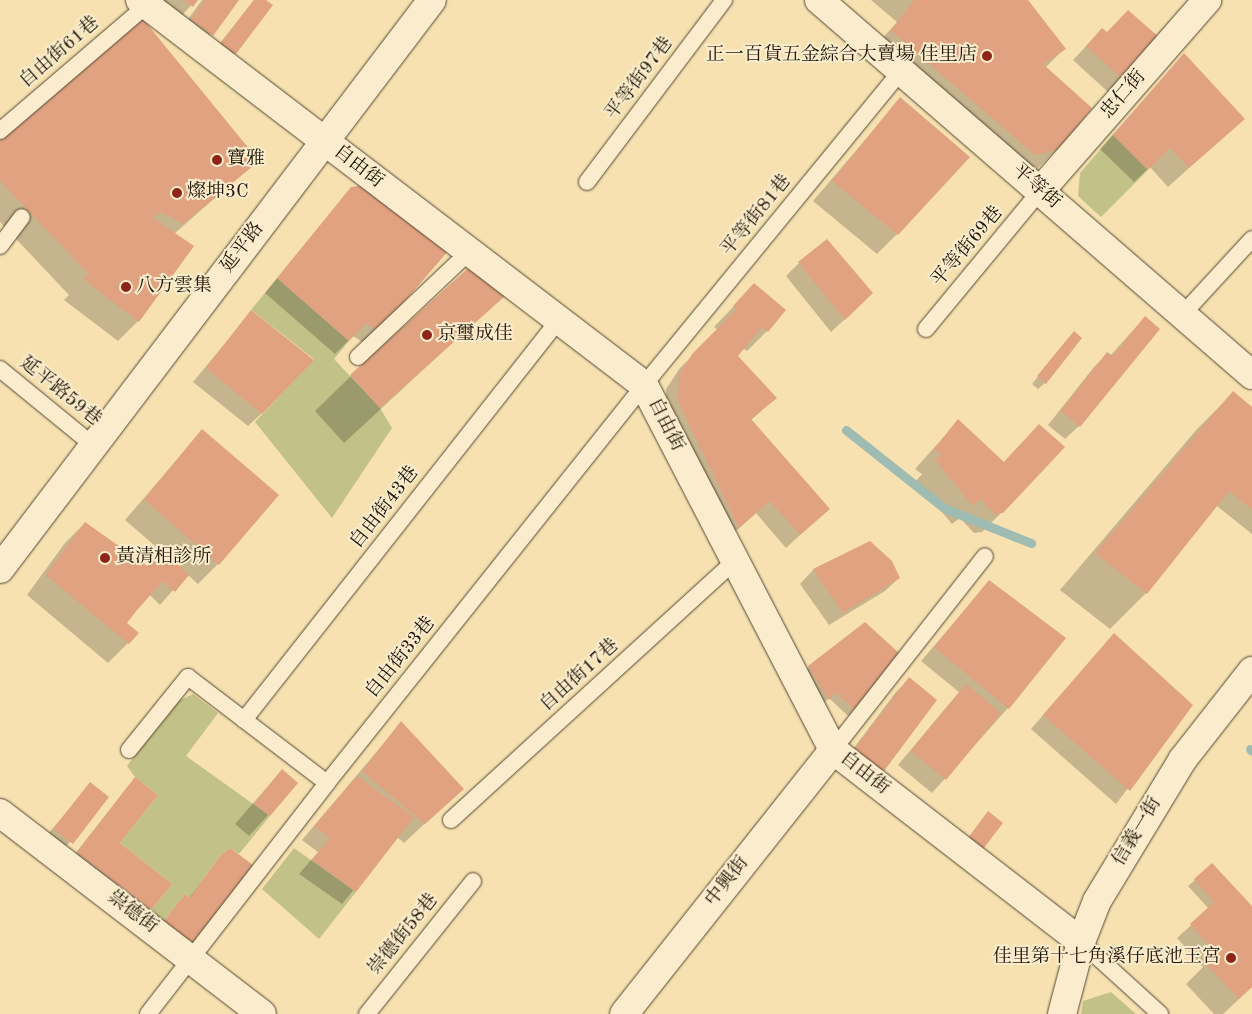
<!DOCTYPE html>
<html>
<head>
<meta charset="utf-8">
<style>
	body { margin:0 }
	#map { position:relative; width:1252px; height:1014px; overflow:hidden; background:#f7e1b1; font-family:"Old Standard TT","Noto Serif TC",serif }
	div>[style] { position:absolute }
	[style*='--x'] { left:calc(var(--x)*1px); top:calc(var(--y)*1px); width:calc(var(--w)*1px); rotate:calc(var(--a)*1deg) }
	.green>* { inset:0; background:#c2c188 }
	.shadow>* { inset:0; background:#0003 }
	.stream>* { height:9px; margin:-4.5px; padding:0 4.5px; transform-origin:4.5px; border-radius:4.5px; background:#9ebcb2 }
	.building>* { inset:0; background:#e1a281 }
	.roads { filter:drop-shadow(0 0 1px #544732) drop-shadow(0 0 1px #544732) }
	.lane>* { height:16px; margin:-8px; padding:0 8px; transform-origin:8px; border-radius:8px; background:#faeccc }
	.street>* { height:28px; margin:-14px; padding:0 14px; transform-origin:14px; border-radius:14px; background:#faeccc }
	.dots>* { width:14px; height:14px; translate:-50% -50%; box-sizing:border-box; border:2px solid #faeccc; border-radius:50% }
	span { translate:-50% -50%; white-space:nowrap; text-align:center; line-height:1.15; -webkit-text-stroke:4px #faeccc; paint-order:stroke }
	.street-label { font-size:19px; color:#1e1407 }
	.poi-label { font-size:19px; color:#1e1407 }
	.right { translate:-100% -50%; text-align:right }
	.left { translate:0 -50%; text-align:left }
</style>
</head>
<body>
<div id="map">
	<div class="green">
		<i style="clip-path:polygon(1113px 135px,1148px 170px,1101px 217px,1078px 196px,1080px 173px)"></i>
		<i style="clip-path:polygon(277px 278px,349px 341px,334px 359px,380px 408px,392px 428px,332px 518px,255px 422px,314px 359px,251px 310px)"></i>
		<i style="clip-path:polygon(193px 694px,218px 713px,186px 756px,270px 816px,239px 854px,230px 848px,220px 856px,190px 898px,185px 894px,163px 922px,151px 910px,172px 884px,120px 843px,158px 795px,135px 777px,127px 766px,172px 704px)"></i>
		<i style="clip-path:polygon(294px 848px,356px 892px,319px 939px,262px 889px)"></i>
		<i style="clip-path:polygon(1111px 992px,1136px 1014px,1081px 1014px,1083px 1001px)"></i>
	</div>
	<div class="shadow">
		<i style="clip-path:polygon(142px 0,196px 0,172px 26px)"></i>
		<i style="clip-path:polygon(202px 0,238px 0,198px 49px,178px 33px)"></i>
		<i style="clip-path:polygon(254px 0,264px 0,235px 53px,221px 66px,209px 57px)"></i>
		<i style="clip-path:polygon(871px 0,1026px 0,1065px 48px,1045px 68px,1057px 149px,1037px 169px,1015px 174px,866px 57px,897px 22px)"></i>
		<i style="clip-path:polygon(1089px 43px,1121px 78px,1108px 92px,1073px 60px)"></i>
		<i style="clip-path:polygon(1184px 55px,1243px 119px,1168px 187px,1150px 167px,1134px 182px,1100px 149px)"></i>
		<i style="clip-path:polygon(900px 99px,897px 234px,877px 254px,813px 201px)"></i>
		<i style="clip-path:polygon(0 138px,3px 141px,258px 160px,174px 234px,192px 247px,138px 321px,118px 341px,64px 300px,69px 295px,0 222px)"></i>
		<i style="clip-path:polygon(352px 188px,447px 250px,364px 343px,353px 336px,335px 354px,265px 293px)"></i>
		<i style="clip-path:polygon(799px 263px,858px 307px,831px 332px,786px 276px)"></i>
		<i style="clip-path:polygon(754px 285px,767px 331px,747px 351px,743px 348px,736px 356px,776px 398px,751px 420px,828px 509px,786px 548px,756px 513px,725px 541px,665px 414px,666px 389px,680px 368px,718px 330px,714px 327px)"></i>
		<i style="clip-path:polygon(503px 296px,344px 443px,315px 411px,351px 376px)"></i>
		<i style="clip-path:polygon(251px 312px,262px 413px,248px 426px,193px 382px)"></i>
		<i style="clip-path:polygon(1145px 317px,1079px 426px,1065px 439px,1048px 425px,1094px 367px,1107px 354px,1110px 356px)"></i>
		<i style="clip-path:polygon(1068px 339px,1045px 383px,1038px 389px,1032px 384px)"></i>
		<i style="clip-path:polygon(1233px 393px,1252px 408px,1252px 534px,1217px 506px,1146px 593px,1110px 629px,1060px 590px,1197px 429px)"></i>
		<i style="clip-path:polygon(958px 421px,1003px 463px,1019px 446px,1002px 512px,982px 532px,974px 533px,960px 518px,952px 524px,916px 481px,922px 474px,915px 469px)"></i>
		<i style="clip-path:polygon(202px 431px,218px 564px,198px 584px,187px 574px,160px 605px,150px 595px,125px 623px,128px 643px,108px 663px,27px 595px,65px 543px,85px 523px,146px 567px,161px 551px,125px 520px)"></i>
		<i style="clip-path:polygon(870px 543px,899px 578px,885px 591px,829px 625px,800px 584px,813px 570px)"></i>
		<i style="clip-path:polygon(989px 582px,1008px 708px,932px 793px,898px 765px,959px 692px,921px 661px)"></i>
		<i style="clip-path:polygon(1114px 634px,1191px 705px,1116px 804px,1031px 729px)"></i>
		<i style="clip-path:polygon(809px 667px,854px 709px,848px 716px,829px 698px,822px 705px,802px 673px)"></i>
		<i style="clip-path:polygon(909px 679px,935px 700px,841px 765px,896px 692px)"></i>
		<i style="clip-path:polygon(401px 723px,462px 789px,404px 843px,397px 837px,342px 904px,299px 874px,318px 852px,302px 840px)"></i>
		<i style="clip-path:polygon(282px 770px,297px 783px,249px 836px,235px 824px)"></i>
		<i style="clip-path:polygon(91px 784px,108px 797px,52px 863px,34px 850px)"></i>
		<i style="clip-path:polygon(129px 785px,119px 843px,170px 884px,143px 916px,71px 859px)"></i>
		<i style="clip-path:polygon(221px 857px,211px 917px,189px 898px)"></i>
		<i style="clip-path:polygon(1195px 880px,1252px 908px,1252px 987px,1223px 1014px,1214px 1014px,1186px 984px,1203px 967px,1177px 938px,1209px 909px,1188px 886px)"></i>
	</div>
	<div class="stream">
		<i style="--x:846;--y:430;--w:125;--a:38.5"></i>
		<i style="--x:944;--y:508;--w:94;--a:21.9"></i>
		<i style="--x:1250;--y:749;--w:3;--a:45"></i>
	</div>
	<div class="building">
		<i style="clip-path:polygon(184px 0,198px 0,193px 7px)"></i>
		<i style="clip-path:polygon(205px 0,239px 0,213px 36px,191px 19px)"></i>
		<i style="clip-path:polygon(254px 0,266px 0,273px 5px,236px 54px,221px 43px)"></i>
		<i style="clip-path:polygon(914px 0,1028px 0,1066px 49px,1043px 64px,1092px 108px,1058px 150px,1035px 155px,891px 31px)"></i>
		<i style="clip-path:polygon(1128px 10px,1161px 39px,1122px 79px,1086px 46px,1102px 28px,1107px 32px)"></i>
		<i style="clip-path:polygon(143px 19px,259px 161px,183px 224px,161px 212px,153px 218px,194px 246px,139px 322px,83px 279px,89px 274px,0 181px,0 136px,3px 139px)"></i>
		<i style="clip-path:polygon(1184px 53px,1245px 119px,1189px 168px,1170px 148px,1148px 170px,1113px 135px)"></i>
		<i style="clip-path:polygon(900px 97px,970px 157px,898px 235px,832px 181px)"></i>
		<i style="clip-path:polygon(367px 185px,449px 250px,379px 331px,366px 323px,349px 341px,277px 278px,351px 187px)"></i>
		<i style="clip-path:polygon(827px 239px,873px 293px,845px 320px,798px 262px)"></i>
		<i style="clip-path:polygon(475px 262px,505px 296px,380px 408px,350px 375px)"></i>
		<i style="clip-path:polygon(754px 283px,786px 310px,768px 332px,762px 327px,738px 356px,777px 398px,751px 419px,830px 509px,800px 535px,770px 501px,739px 528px,678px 401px,679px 374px,693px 353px,737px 309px,733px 306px)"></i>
		<i style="clip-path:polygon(251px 310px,314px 360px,262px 414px,206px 368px)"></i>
		<i style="clip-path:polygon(1145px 316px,1160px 329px,1080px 427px,1061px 411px,1107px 352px,1113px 356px)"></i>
		<i style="clip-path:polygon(1074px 331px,1082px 338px,1046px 384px,1037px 376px)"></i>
		<i style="clip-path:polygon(1233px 391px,1252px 407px,1252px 510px,1229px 491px,1147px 594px,1095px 553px)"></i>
		<i style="clip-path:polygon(958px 419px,1004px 462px,1039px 424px,1065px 447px,1003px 513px,994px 514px,981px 499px,972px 505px,935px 460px,941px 454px,934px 449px)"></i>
		<i style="clip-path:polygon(202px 429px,279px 495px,219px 565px,144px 499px)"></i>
		<i style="clip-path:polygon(85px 522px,147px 566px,163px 547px,189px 575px,175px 592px,163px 581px,137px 610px,127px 623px,139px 633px,129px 644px,46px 575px)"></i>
		<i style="clip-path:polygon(870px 541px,892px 561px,900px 578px,843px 613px,813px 569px)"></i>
		<i style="clip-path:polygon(989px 580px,1066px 638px,1009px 709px,934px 647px)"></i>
		<i style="clip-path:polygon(865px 622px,899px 653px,855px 710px,835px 692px,829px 700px,808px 666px)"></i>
		<i style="clip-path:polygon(1114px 633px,1193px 705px,1130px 791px,1043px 715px)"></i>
		<i style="clip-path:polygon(909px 677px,937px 700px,881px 775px,853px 751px)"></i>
		<i style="clip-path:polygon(966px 684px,1001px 713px,946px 780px,911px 751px)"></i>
		<i style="clip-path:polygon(401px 721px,464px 789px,425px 824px,362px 771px)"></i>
		<i style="clip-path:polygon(282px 769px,298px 783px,270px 816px,254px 804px)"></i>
		<i style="clip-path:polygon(357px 776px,414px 817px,356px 892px,312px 860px,330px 838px,314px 826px)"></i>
		<i style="clip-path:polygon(135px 777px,158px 795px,120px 843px,172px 884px,151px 910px,77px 852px)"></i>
		<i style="clip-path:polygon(90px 782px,109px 797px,73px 844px,53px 829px)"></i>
		<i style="clip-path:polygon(988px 811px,1003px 823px,980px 853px,965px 842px)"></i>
		<i style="clip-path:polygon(230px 848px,253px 865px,213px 917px,218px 921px,196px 948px,163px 922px,185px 894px,190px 898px,220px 856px)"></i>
		<i style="clip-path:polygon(1212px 863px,1252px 906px,1252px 987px,1239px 999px,1205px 963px,1216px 953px,1190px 924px,1214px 902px,1194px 879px)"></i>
	</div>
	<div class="roads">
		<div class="lane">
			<i style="--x:0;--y:131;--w:194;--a:-40.6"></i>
			<i style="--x:587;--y:182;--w:228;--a:-53"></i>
			<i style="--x:0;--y:246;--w:36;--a:-53"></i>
			<i style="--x:1182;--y:315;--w:103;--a:-47.4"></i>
			<i style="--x:926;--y:329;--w:179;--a:-50.4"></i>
			<i style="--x:358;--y:357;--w:153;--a:-43.4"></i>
			<i style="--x:0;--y:369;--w:122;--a:39.3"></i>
			<i style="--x:244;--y:720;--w:508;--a:-51.8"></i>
			<i style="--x:129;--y:750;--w:94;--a:-51.1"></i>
			<i style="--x:188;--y:677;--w:175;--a:37.3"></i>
			<i style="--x:833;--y:750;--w:246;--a:-51.9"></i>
			<i style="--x:451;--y:820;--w:384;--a:-42.4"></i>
			<i style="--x:1081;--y:942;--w:107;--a:42.3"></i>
			<i style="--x:148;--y:1014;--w:292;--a:-52.2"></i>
			<i style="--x:327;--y:783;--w:509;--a:-51.46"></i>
			<i style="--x:644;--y:385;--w:406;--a:-50.7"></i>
			<i style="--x:367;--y:1014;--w:170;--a:-51.4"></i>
		</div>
		<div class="street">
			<i style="--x:140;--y:0;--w:634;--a:37.38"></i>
			<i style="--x:644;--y:385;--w:411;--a:62.6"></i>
			<i style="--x:833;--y:750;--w:314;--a:37.7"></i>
			<i style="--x:819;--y:0;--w:573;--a:40.89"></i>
			<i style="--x:1040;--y:191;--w:254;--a:-48.8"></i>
			<i style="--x:0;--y:569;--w:714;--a:-52.79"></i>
			<i style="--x:0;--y:813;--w:330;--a:37.5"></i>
			<i style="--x:624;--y:1014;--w:337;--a:-51.6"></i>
			<i style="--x:1062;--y:1014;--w:74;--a:-75.2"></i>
			<i style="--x:1081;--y:942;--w:44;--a:-68.7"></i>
			<i style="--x:1097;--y:901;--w:166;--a:-58.8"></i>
			<i style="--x:1183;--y:759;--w:112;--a:-51.9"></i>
		</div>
	</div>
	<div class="dots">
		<i style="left:987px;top:56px;background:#8f2418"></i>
		<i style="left:217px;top:160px;background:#8f2418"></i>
		<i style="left:177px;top:193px;background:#8f2418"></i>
		<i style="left:126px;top:287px;background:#8f2418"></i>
		<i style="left:427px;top:335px;background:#8f2418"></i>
		<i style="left:105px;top:558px;background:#8f2418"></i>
		<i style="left:1231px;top:958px;background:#8f2418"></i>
	</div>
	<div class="street-label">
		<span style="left:60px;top:53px;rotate:-41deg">自由街61巷</span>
		<span style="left:640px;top:79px;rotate:-53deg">平等街97巷</span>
		<span style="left:1124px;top:95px;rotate:-49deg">忠仁街</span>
		<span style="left:358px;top:167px;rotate:38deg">自由街</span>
		<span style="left:1036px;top:187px;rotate:41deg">平等街</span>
		<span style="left:757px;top:216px;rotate:-51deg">平等街81巷</span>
		<span style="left:968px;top:247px;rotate:-50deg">平等街69巷</span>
		<span style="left:243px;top:248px;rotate:-53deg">延平路</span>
		<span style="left:60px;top:392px;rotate:39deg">延平路59巷</span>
		<span style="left:665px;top:425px;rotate:63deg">自由街</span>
		<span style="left:385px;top:508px;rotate:-52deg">自由街43巷</span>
		<span style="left:401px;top:658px;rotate:-51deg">自由街33巷</span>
		<span style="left:580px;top:676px;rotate:-42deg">自由街17巷</span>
		<span style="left:864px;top:774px;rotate:38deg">自由街</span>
		<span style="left:1138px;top:832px;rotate:-59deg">信義一街</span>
		<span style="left:728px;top:882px;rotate:-52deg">中興街</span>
		<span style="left:132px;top:913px;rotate:37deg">祟德街</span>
		<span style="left:404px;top:935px;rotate:-51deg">崇德街58巷</span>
	</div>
	<div class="poi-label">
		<span class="right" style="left:977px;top:56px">正一百貨五金綜合大賣場 佳里店</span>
		<span class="left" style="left:227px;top:160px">寶雅</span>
		<span class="left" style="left:187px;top:193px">燦坤3C</span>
		<span class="left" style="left:136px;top:287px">八方雲集</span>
		<span class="left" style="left:437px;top:335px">京璽成佳</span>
		<span class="left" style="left:116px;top:558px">黃清相診所</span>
		<span class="right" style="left:1221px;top:958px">佳里第十七角溪仔底池王宮</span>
	</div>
</div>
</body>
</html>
